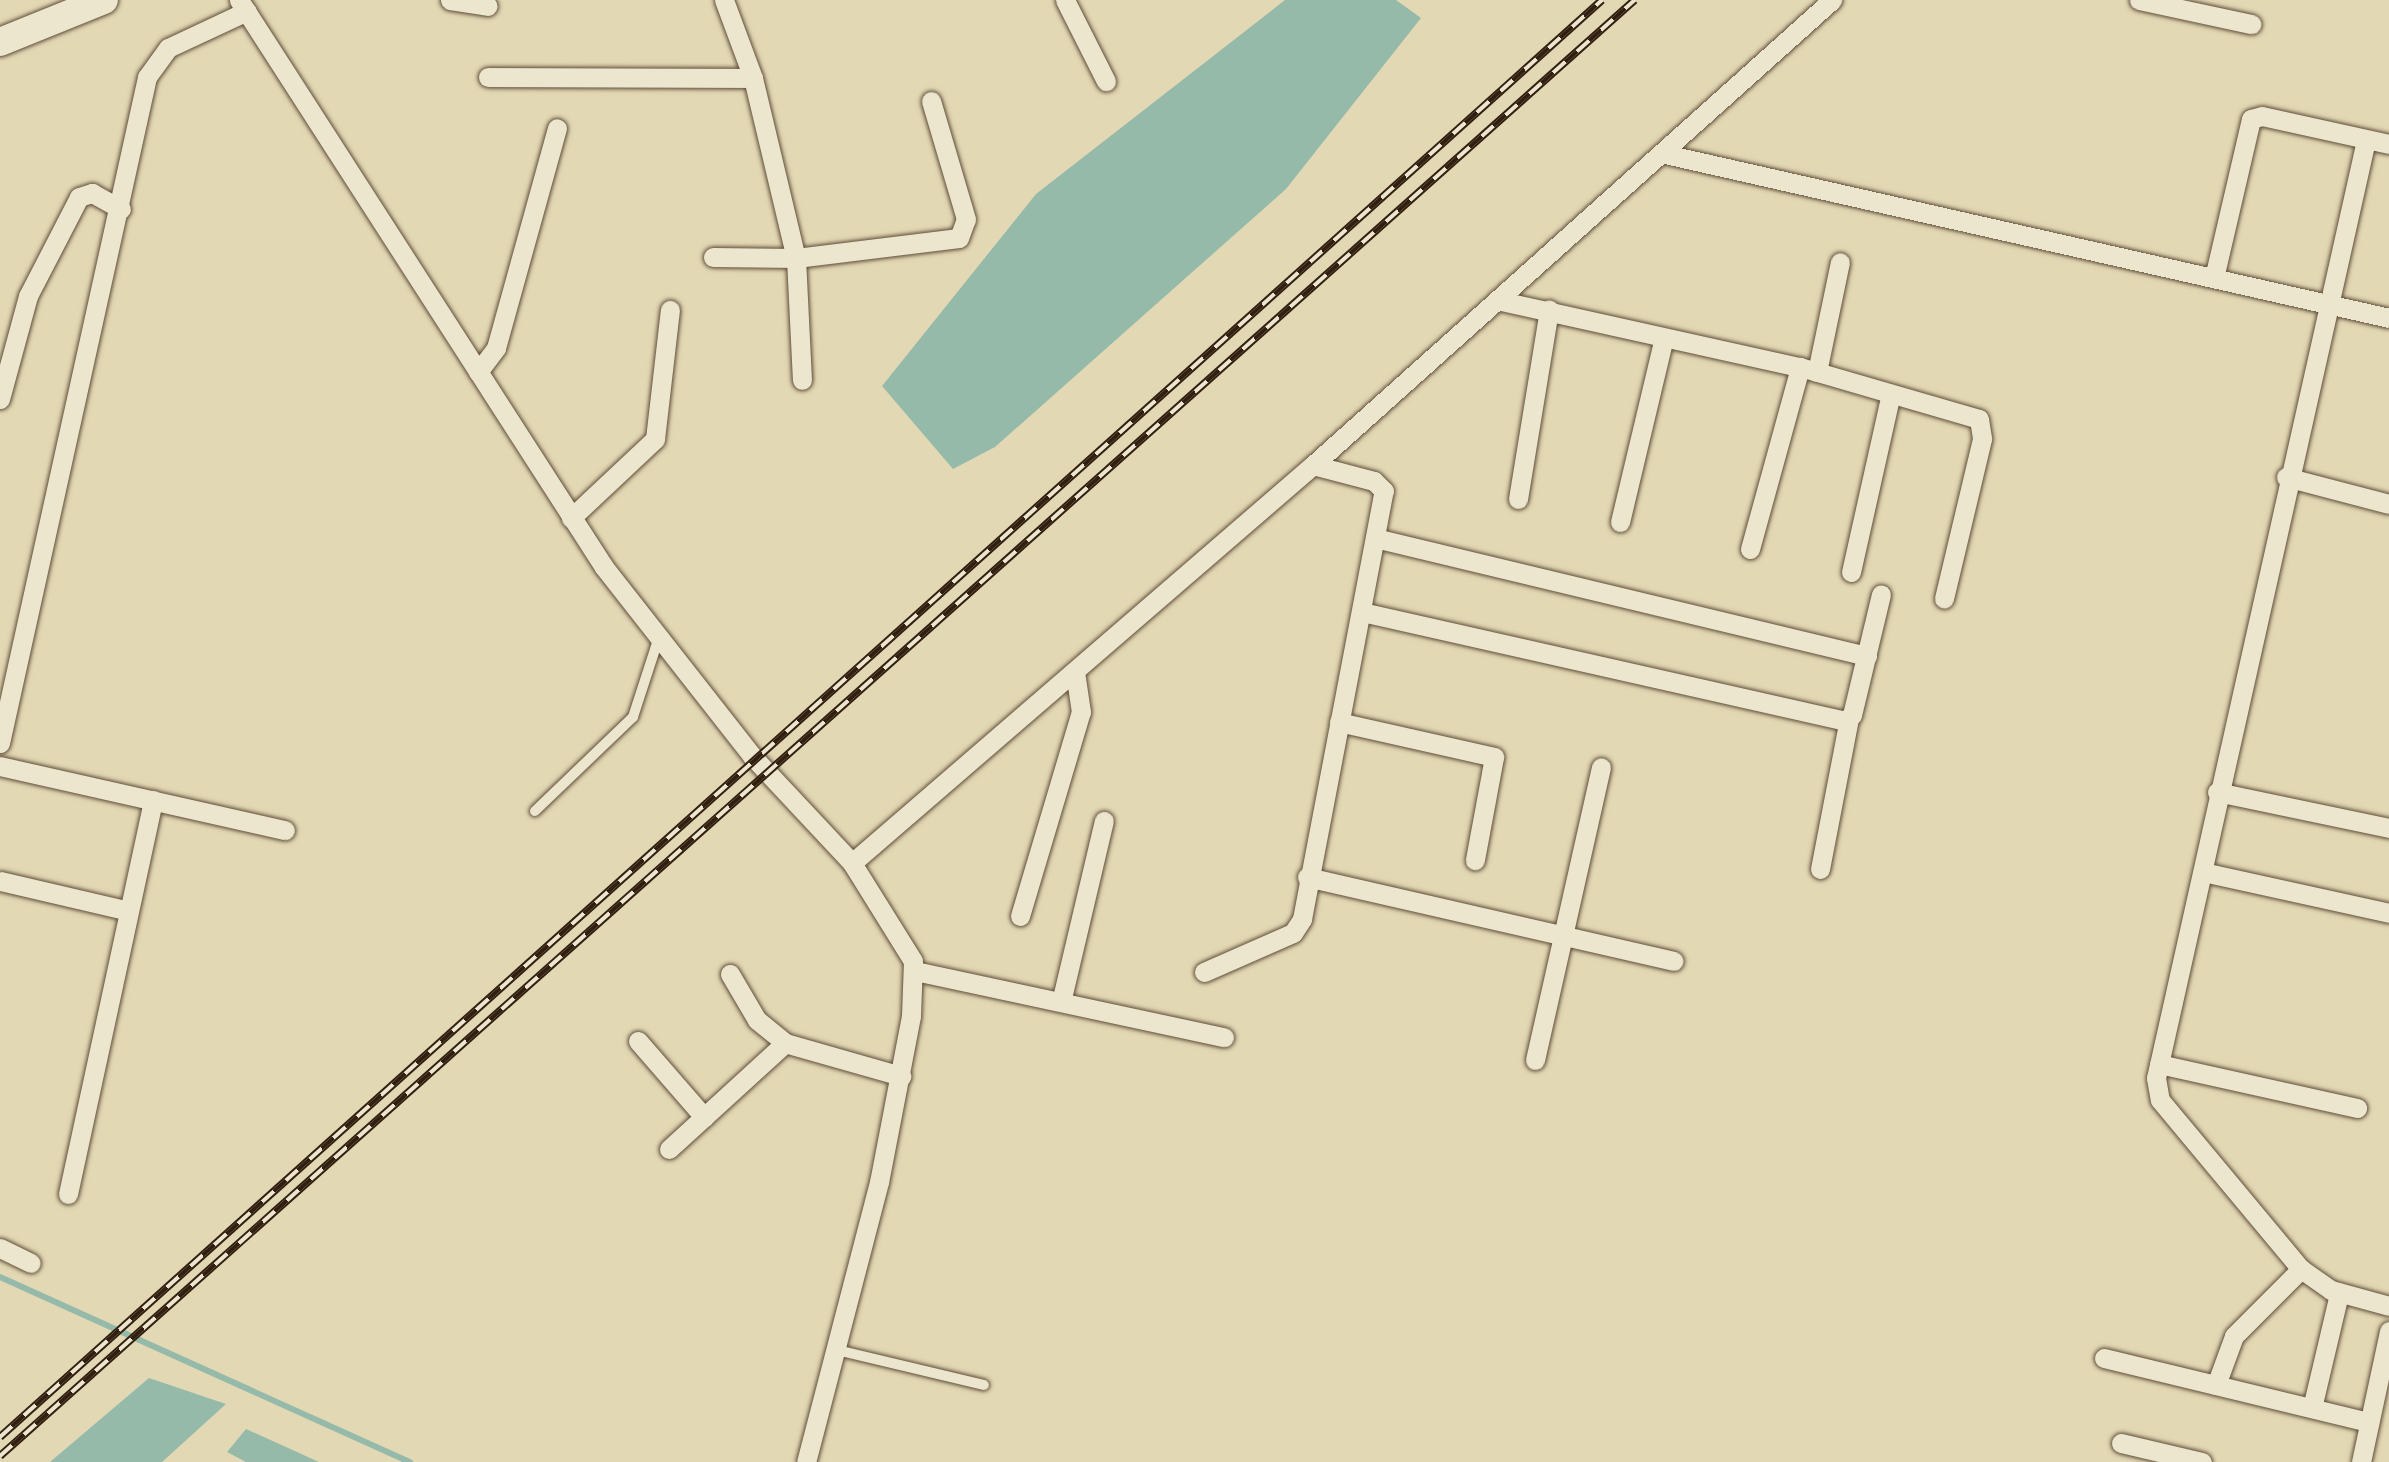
<!DOCTYPE html>
<html>
<head>
<meta charset="utf-8">
<style>
	body { margin:0 }
	#map { position:relative; width:2389px; height:1462px; overflow:hidden; background:#e3d8b4; font-family:"Old Standard TT",serif }
	div>[style] { position:absolute }
	[style*='--x'] { left:calc(var(--x)*1px); top:calc(var(--y)*1px); width:calc(var(--w)*1px); rotate:calc(var(--a)*1deg) }
	.water>* { inset:0; background:#95baaa }
	.stream>* { height:6px; margin:-3px; padding:0 3px; transform-origin:3px; border-radius:3px; background:#95baaa }
	.roads { filter:drop-shadow(0 0 2px #5e4d39) drop-shadow(0 0 2px #5e4d39) }
	.service>* { height:10px; margin:-5px; padding:0 5px; transform-origin:5px; border-radius:5px; background:#ede6ce }
	.minor>* { height:19px; margin:-9.5px; padding:0 9.5px; transform-origin:9.5px; border-radius:9.5px; background:#ede6ce }
	.secondary>* { height:28px; margin:-14px; padding:0 14px; transform-origin:14px; border-radius:14px; background:#ede6ce }
	.rail>* { height:8px; margin-top:-4px; transform-origin:0; background:repeating-linear-gradient(90deg,#ede6ce 0 16px,#311f10 0 32px); box-sizing:border-box; border-block:2px solid #311f10 }
	span { translate:-50% -50%; white-space:nowrap; text-align:center; line-height:1.15; -webkit-text-stroke:7px #ede6ce; paint-order:stroke }
</style>
</head>
<body>
<div id="map">
	<div class="water">
		<i style="clip-path:polygon(1285px 0,1396px 0,1421px 18px,1286px 189px,995px 447px,953px 469px,882px 386px,1036px 194px)"></i>
		<i style="clip-path:polygon(149px 1378px,226px 1404px,162px 1462px,50px 1462px)"></i>
		<i style="clip-path:polygon(246px 1429px,319px 1462px,246px 1462px,227px 1452px)"></i>
	</div>
	<div class="stream">
		<i style="--x:0;--y:1277;--w:450;--a:24.3"></i>
	</div>
	<div class="roads">
		<div class="service">
			<i style="--x:535;--y:811;--w:136;--a:-43.8"></i>
			<i style="--x:633;--y:717;--w:84;--a:-72"></i>
			<i style="--x:837;--y:1350;--w:151;--a:13.4"></i>
		</div>
		<div class="minor">
			<i style="--x:239;--y:0;--w:674;--a:57.23"></i>
			<i style="--x:604;--y:567;--w:240;--a:51.9"></i>
			<i style="--x:752;--y:756;--w:146;--a:46.9"></i>
			<i style="--x:852;--y:863;--w:115;--a:58.1"></i>
			<i style="--x:913;--y:961;--w:55;--a:92.1"></i>
			<i style="--x:911;--y:1016;--w:169;--a:100.9"></i>
			<i style="--x:879;--y:1182;--w:289;--a:104.6"></i>
			<i style="--x:450;--y:0;--w:38;--a:9"></i>
			<i style="--x:724;--y:0;--w:83;--a:69.6"></i>
			<i style="--x:753;--y:78;--w:185;--a:76.6"></i>
			<i style="--x:796;--y:258;--w:122;--a:87.2"></i>
			<i style="--x:1065;--y:0;--w:91;--a:63.2"></i>
			<i style="--x:2139;--y:0;--w:115;--a:12.1"></i>
			<i style="--x:488;--y:77;--w:265;--a:0.2"></i>
			<i style="--x:2366;--y:140;--w:961;--a:102.62"></i>
			<i style="--x:2156;--y:1078;--w:22;--a:80"></i>
			<i style="--x:2160;--y:1100;--w:220;--a:50.2"></i>
			<i style="--x:2301;--y:1269;--w:37;--a:35"></i>
			<i style="--x:2331;--y:1290;--w:60;--a:15.4"></i>
			<i style="--x:1665;--y:154;--w:742;--a:12.76"></i>
			<i style="--x:713;--y:257;--w:83;--a:0.7"></i>
			<i style="--x:796;--y:258;--w:164;--a:-7"></i>
			<i style="--x:959;--y:238;--w:20;--a:-70"></i>
			<i style="--x:966;--y:219;--w:123;--a:-106.5"></i>
			<i style="--x:2214;--y:278;--w:163;--a:-76.9"></i>
			<i style="--x:2251;--y:119;--w:11;--a:-15"></i>
			<i style="--x:2262;--y:116;--w:130;--a:12.4"></i>
			<i style="--x:1497;--y:300;--w:310;--a:12.5"></i>
			<i style="--x:1800;--y:367;--w:186;--a:16.2"></i>
			<i style="--x:1979;--y:419;--w:20;--a:81"></i>
			<i style="--x:1982;--y:439;--w:164;--a:103.4"></i>
			<i style="--x:478;--y:372;--w:30;--a:-53"></i>
			<i style="--x:496;--y:348;--w:228;--a:-74.5"></i>
			<i style="--x:1817;--y:372;--w:112;--a:-78.2"></i>
			<i style="--x:0;--y:399;--w:107;--a:-74.8"></i>
			<i style="--x:28;--y:296;--w:111;--a:-62.7"></i>
			<i style="--x:79;--y:197;--w:14;--a:-17"></i>
			<i style="--x:92;--y:193;--w:33;--a:29"></i>
			<i style="--x:2286;--y:477;--w:106;--a:14.7"></i>
			<i style="--x:1518;--y:499;--w:192;--a:-80.7"></i>
			<i style="--x:571;--y:518;--w:115;--a:-43.2"></i>
			<i style="--x:655;--y:439;--w:130;--a:-83.4"></i>
			<i style="--x:1620;--y:522;--w:189;--a:-76.6"></i>
			<i style="--x:1375;--y:538;--w:506;--a:13.49"></i>
			<i style="--x:1750;--y:549;--w:189;--a:-74.6"></i>
			<i style="--x:1851;--y:572;--w:179;--a:-77.4"></i>
			<i style="--x:1362;--y:612;--w:495;--a:12.7"></i>
			<i style="--x:1845;--y:721;--w:9;--a:-41"></i>
			<i style="--x:1852;--y:715;--w:124;--a:-76.5"></i>
			<i style="--x:1339;--y:722;--w:159;--a:12.7"></i>
			<i style="--x:1494;--y:757;--w:105;--a:100.5"></i>
			<i style="--x:0;--y:743;--w:682;--a:-77.55"></i>
			<i style="--x:147;--y:77;--w:36;--a:-54"></i>
			<i style="--x:168;--y:48;--w:87;--a:-25.1"></i>
			<i style="--x:0;--y:766;--w:292;--a:12.7"></i>
			<i style="--x:2217;--y:792;--w:176;--a:11.8"></i>
			<i style="--x:852;--y:863;--w:609;--a:-40.81"></i>
			<i style="--x:1313;--y:465;--w:697;--a:-41.86"></i>
			<i style="--x:1820;--y:869;--w:153;--a:-79.1"></i>
			<i style="--x:2203;--y:872;--w:190;--a:12.4"></i>
			<i style="--x:1307;--y:877;--w:376;--a:12.9"></i>
			<i style="--x:0;--y:881;--w:132;--a:13.1"></i>
			<i style="--x:1020;--y:916;--w:213;--a:-73.4"></i>
			<i style="--x:1081;--y:712;--w:40;--a:-98.5"></i>
			<i style="--x:915;--y:971;--w:316;--a:12.1"></i>
			<i style="--x:1204;--y:972;--w:97;--a:-23.7"></i>
			<i style="--x:1293;--y:933;--w:17;--a:-57"></i>
			<i style="--x:1302;--y:919;--w:436;--a:-79.2"></i>
			<i style="--x:1384;--y:491;--w:14;--a:-135"></i>
			<i style="--x:1374;--y:481;--w:63;--a:-165.3"></i>
			<i style="--x:730;--y:974;--w:53;--a:59.6"></i>
			<i style="--x:757;--y:1020;--w:36;--a:39"></i>
			<i style="--x:785;--y:1043;--w:121;--a:15.9"></i>
			<i style="--x:1062;--y:998;--w:182;--a:-76.7"></i>
			<i style="--x:638;--y:1041;--w:101;--a:49"></i>
			<i style="--x:1535;--y:1060;--w:300;--a:-77.3"></i>
			<i style="--x:2159;--y:1064;--w:203;--a:12.5"></i>
			<i style="--x:669;--y:1149;--w:157;--a:-42.4"></i>
			<i style="--x:68;--y:1194;--w:403;--a:-77.8"></i>
			<i style="--x:0;--y:1248;--w:34;--a:26"></i>
			<i style="--x:2104;--y:1358;--w:273;--a:13.6"></i>
			<i style="--x:2216;--y:1385;--w:52;--a:-69.8"></i>
			<i style="--x:2234;--y:1336;--w:95;--a:-45"></i>
			<i style="--x:2312;--y:1408;--w:117;--a:-76.7"></i>
			<i style="--x:2121;--y:1443;--w:83;--a:13.2"></i>
			<i style="--x:2361;--y:1462;--w:134;--a:-77.9"></i>
		</div>
		<div class="secondary">
			<i style="--x:0;--y:42;--w:112;--a:-22"></i>
		</div>
	</div>
	<div class="rail">
		<i style="--x:0;--y:1437;--w:2152;--a:-41.89"></i>
		<i style="--x:0;--y:1456;--w:2189;--a:-41.69"></i>
	</div>
</div>
</body>
</html>
